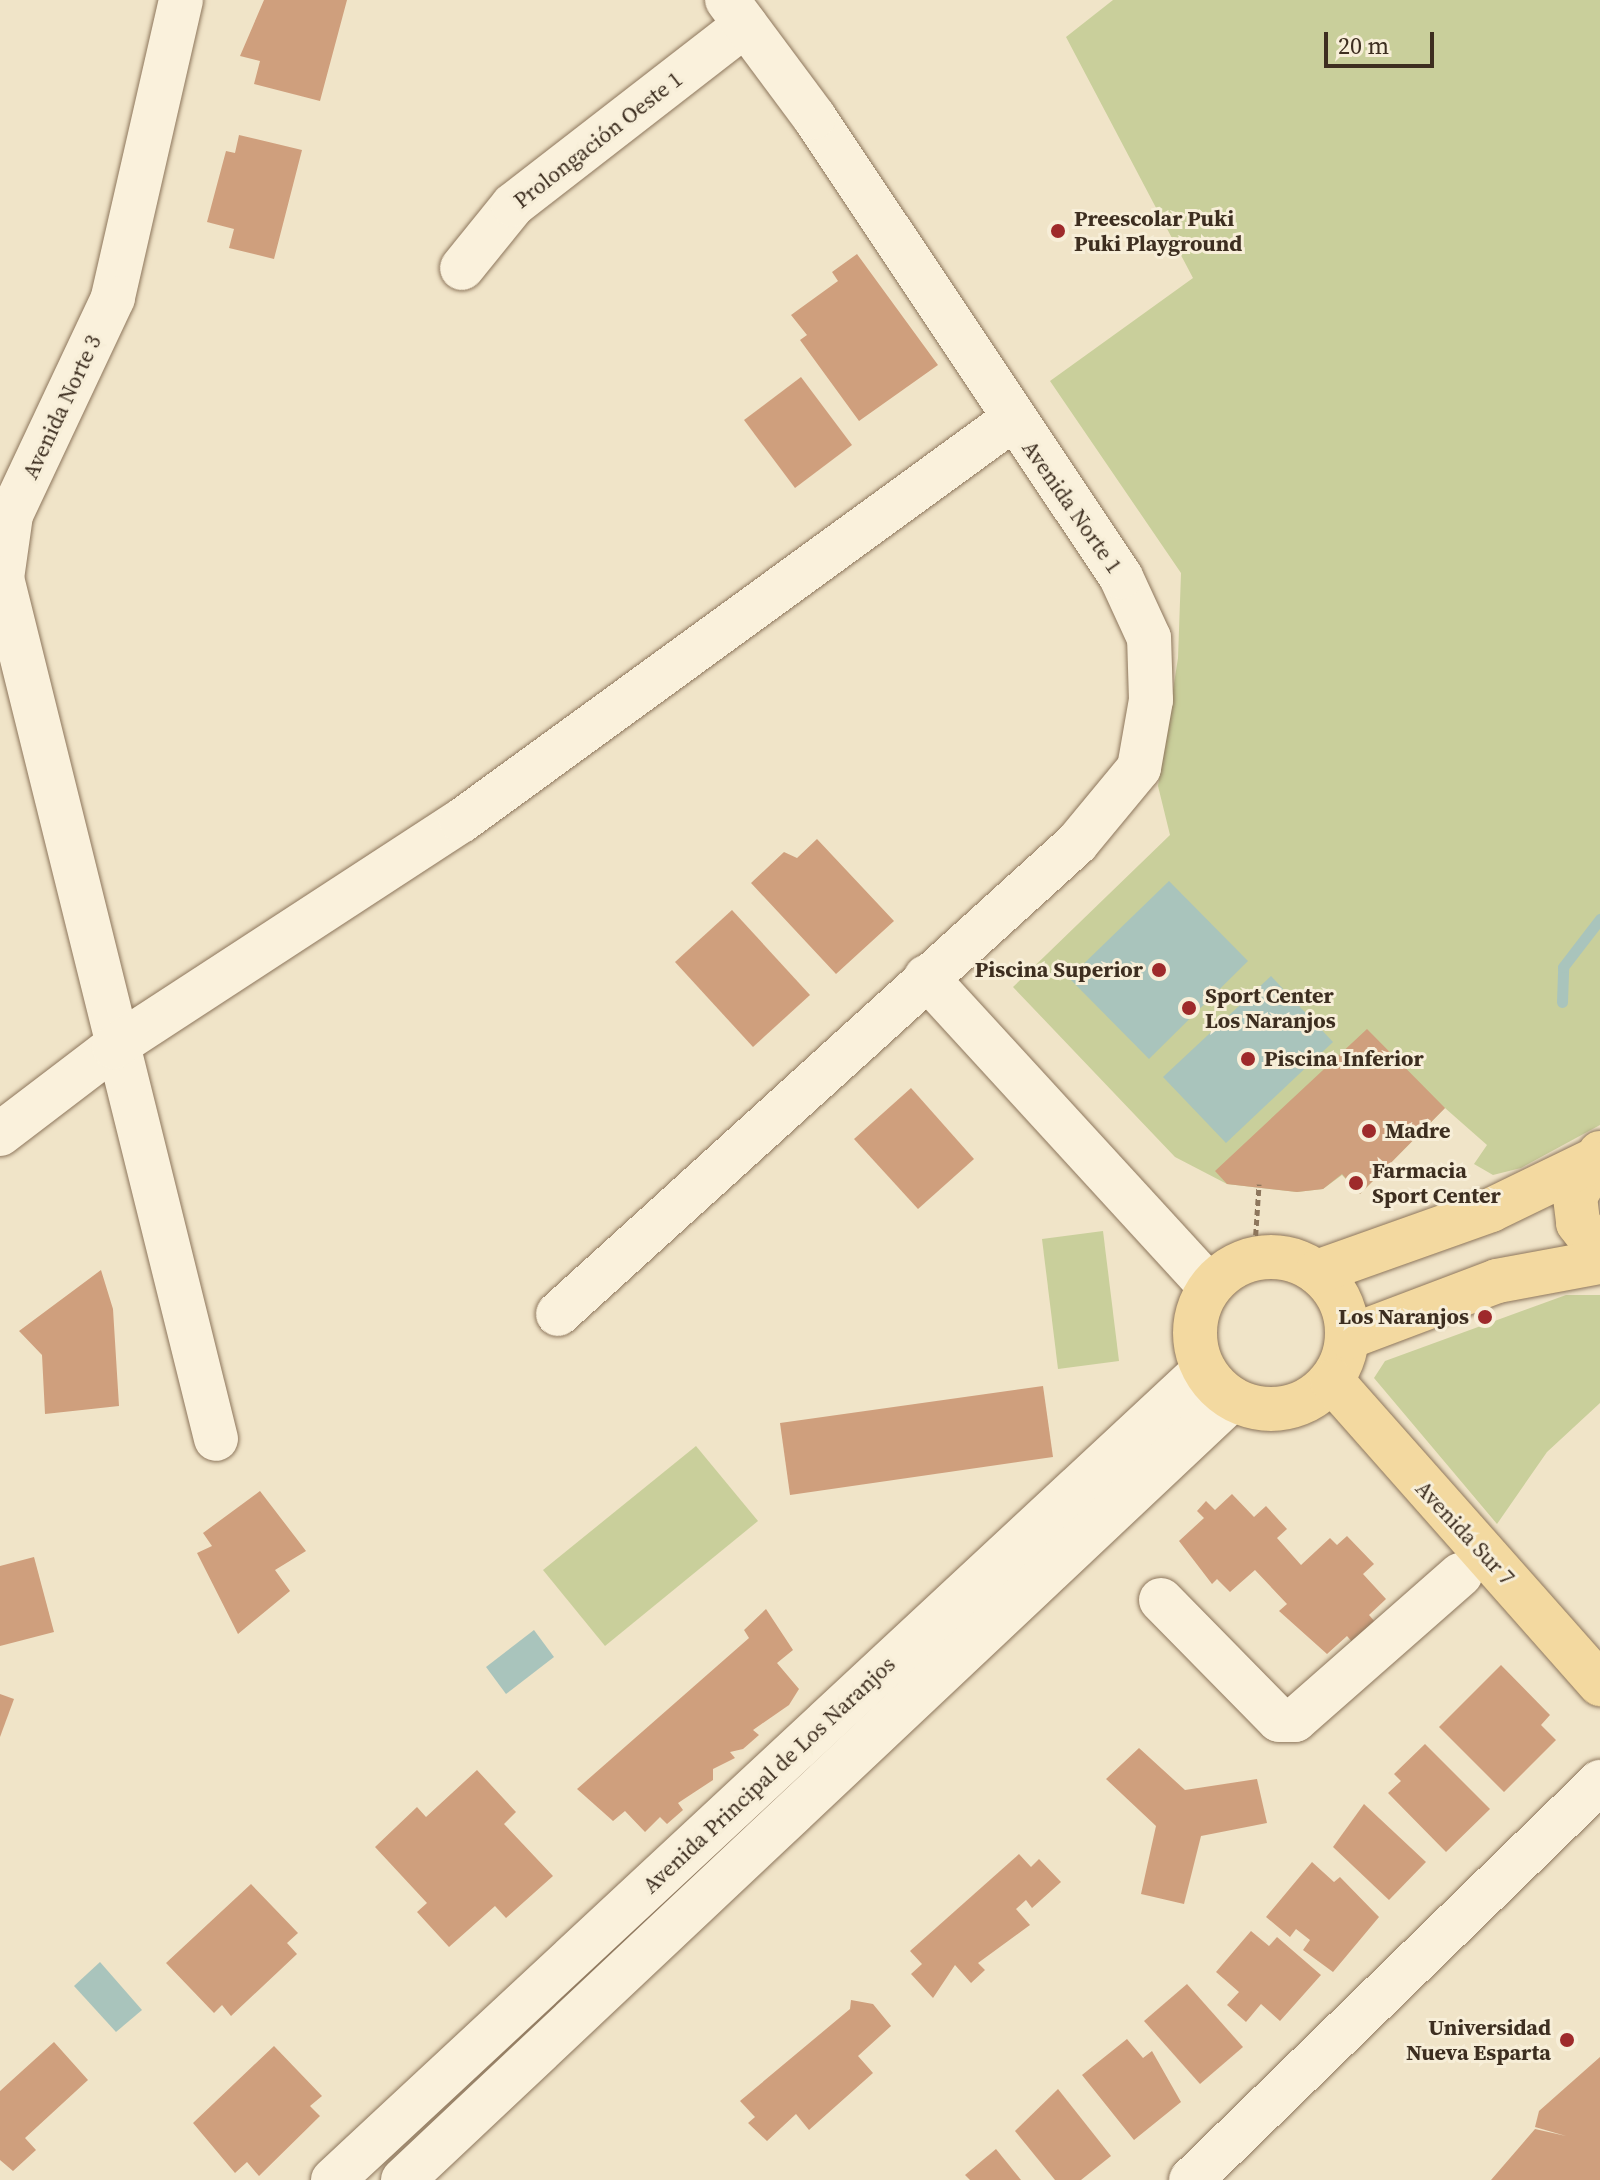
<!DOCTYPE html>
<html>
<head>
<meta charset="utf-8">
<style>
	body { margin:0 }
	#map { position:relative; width:1600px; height:2180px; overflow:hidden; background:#f0e4c8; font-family:"Source Serif 4",serif }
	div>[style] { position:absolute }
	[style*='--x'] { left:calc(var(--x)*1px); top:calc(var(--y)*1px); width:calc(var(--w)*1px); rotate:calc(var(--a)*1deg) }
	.green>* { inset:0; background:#c9cf9b }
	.water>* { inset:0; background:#a9c4bc }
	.stream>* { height:11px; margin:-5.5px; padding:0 5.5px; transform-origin:5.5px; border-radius:5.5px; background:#a9c4bc }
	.building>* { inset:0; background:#cf9f7d }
	.path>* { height:5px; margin-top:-2.5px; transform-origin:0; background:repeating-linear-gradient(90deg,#8d765c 0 6px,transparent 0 10px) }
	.roads { filter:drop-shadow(0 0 2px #8d765c) drop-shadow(0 0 2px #8d765c) }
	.minor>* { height:44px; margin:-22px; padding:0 22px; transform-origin:22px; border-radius:22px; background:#faf1dc }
	.major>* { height:44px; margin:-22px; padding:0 22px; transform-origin:22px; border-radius:22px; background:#f3d9a0 }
	.major>.ring { margin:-22px; padding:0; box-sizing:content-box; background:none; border:44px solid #f3d9a0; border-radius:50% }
	.dots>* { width:22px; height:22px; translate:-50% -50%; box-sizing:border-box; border:4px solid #f7eed8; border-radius:50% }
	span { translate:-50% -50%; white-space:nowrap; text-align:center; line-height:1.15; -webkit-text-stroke:6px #f7eed8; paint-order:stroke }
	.street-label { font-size:22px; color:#3d2e20 }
	.poi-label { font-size:22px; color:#3d2e20; font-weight:700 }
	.left { translate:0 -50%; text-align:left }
	.right { translate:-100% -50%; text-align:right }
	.scale { position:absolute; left:1324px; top:32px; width:110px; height:36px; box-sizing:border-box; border:4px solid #3d2e20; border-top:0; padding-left:10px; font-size:24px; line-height:28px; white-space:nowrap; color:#3d2e20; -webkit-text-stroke:6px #f7eed8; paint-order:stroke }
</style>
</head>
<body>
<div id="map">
	<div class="green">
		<i style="clip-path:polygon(1113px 0,1600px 0,1600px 1125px,1521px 1168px,1493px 1175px,1474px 1164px,1487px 1145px,1445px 1108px,1360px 1194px,1342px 1175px,1323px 1189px,1297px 1192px,1227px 1184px,1175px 1157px,1013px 987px,1170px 835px,1158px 786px,1178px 658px,1181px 573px,1050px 381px,1193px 278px,1066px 37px)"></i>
		<i style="clip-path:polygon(1103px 1231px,1119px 1361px,1058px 1369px,1042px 1239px)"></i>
		<i style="clip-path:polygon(1566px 1295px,1600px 1295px,1600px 1403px,1547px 1452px,1497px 1524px,1374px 1378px,1385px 1361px)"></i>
		<i style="clip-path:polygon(696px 1446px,758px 1521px,605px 1646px,543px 1570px)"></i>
	</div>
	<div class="water">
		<i style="clip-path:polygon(1169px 881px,1248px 961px,1149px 1059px,1069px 978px)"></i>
		<i style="clip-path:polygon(1271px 976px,1333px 1042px,1226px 1143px,1163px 1077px)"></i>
		<i style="clip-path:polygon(534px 1630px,554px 1657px,506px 1694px,486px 1667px)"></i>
		<i style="clip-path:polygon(100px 1962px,142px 2010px,116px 2032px,74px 1986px)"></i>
	</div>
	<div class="stream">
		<i style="--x:1562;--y:1002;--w:35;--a:-88"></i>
		<i style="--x:1563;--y:967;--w:61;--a:-52.4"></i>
	</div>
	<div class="building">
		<i style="clip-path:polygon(264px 0,347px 0,320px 101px,254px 84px,260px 61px,240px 56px)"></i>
		<i style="clip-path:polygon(239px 135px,302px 150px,274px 259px,229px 248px,234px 229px,207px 222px,226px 151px,235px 153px)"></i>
		<i style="clip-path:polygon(857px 254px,938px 365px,859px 421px,800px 340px,807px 335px,791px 315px,838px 281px,832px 272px)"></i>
		<i style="clip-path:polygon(801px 377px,852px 445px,795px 488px,744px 420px)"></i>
		<i style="clip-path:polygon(817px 839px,894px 921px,836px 974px,751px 883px,784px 852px,797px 858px)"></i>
		<i style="clip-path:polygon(732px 910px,810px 995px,753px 1047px,675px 962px)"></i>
		<i style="clip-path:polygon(1367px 1029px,1445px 1108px,1360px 1194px,1342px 1174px,1323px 1189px,1297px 1192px,1227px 1184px,1215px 1171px)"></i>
		<i style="clip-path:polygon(911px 1088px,974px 1159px,918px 1209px,854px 1139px)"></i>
		<i style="clip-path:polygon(101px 1270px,113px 1309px,119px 1406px,45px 1414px,42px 1355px,19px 1331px)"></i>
		<i style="clip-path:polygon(1043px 1386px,1053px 1457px,790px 1495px,780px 1423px)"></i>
		<i style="clip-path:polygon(260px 1491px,306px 1551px,275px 1570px,290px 1591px,238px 1634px,197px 1553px,212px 1546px,203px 1533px)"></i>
		<i style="clip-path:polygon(1232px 1494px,1254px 1517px,1266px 1506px,1287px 1529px,1277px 1538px,1301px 1565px,1330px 1538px,1337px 1545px,1347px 1536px,1374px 1564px,1363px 1574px,1386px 1599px,1369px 1615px,1376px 1623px,1354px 1644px,1347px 1636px,1327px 1654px,1279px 1611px,1287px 1604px,1255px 1570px,1230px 1592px,1217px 1579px,1212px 1584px,1179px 1541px,1204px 1518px,1197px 1511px,1206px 1501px,1215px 1510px)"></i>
		<i style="clip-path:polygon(34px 1557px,54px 1632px,0 1646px,0 1566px)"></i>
		<i style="clip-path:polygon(766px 1609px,793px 1650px,777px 1663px,799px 1689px,789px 1705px,753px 1730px,759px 1735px,743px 1749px,730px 1752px,735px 1758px,713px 1769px,713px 1780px,678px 1803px,683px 1810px,667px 1824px,660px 1817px,645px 1832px,625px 1811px,613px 1821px,577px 1789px,749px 1638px,744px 1630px)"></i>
		<i style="clip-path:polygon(1501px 1665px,1550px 1715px,1541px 1725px,1556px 1740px,1504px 1792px,1439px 1727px)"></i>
		<i style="clip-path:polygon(0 1694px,14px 1699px,0 1737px)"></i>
		<i style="clip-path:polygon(1425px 1744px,1490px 1809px,1446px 1852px,1388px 1793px,1401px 1781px,1394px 1774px)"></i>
		<i style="clip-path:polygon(1139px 1748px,1185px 1790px,1257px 1779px,1267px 1823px,1201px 1836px,1184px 1904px,1141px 1894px,1156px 1826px,1106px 1779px)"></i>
		<i style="clip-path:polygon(477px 1770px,516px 1812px,504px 1824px,553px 1876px,506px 1918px,495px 1906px,449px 1947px,417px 1912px,427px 1903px,375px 1847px,417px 1807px,426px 1817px)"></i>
		<i style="clip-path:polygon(1364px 1804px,1426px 1862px,1389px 1900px,1333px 1847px)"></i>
		<i style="clip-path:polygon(1019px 1854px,1031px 1867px,1039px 1859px,1061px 1882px,1032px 1908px,1026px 1900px,1016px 1909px,1030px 1925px,978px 1963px,985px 1970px,971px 1983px,955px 1965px,933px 1998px,911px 1974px,922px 1964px,910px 1951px)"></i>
		<i style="clip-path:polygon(1312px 1862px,1334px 1882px,1340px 1877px,1379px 1917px,1333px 1972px,1303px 1950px,1310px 1940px,1296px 1929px,1290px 1937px,1266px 1917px)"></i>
		<i style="clip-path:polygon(251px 1884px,298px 1933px,287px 1943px,297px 1954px,231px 2016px,222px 2005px,214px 2013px,166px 1963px)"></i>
		<i style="clip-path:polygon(1251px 1931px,1269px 1946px,1277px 1937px,1321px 1975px,1280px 2021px,1261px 2004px,1246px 2022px,1227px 2005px,1239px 1992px,1216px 1972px)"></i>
		<i style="clip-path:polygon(1187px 1984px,1243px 2047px,1200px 2084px,1144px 2021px)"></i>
		<i style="clip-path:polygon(851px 2000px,873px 2004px,891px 2026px,858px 2056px,873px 2073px,809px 2130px,796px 2114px,767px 2141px,748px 2123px,755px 2117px,740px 2101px,850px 2009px)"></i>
		<i style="clip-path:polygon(1127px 2039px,1143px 2058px,1152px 2051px,1181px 2102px,1134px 2140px,1082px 2075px)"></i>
		<i style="clip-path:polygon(54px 2042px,88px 2080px,25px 2138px,36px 2150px,13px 2171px,0 2160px,0 2091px)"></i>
		<i style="clip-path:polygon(274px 2046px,322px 2096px,310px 2106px,320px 2116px,259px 2176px,247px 2162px,235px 2173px,193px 2123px)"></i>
		<i style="clip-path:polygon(1600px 2057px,1600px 2180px,1491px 2180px,1535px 2129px,1566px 2136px,1535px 2127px,1539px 2111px)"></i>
		<i style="clip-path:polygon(1058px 2089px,1111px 2156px,1081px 2180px,1055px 2180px,1015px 2131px)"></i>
		<i style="clip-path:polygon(996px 2149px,1021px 2180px,970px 2180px,965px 2175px)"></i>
	</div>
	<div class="path">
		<i style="--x:1255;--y:1245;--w:61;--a:-86.2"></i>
	</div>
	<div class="roads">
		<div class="minor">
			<i style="--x:181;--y:0;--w:306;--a:102.9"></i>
			<i style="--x:113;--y:298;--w:240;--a:115.2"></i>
			<i style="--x:11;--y:515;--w:64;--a:98.1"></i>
			<i style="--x:2;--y:578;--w:887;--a:76.04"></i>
			<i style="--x:462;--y:268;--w:81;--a:-51"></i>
			<i style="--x:513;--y:205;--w:294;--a:-37.8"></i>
			<i style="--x:926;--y:977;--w:419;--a:47.5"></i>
			<i style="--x:0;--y:1134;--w:143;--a:-37.3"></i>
			<i style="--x:114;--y:1047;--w:414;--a:-33.1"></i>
			<i style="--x:461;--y:821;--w:681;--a:-36.05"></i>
			<i style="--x:558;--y:1314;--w:701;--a:-42.22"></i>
			<i style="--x:1077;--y:843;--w:97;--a:-50.4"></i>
			<i style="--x:1139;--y:768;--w:69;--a:-80"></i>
			<i style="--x:1151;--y:700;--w:62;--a:-91.8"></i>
			<i style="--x:1149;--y:638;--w:67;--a:-114.7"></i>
			<i style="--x:1121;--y:577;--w:553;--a:-123.72"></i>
			<i style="--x:814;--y:117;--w:146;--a:-126.6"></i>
			<i style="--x:1161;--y:1600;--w:168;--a:45.5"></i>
			<i style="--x:1279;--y:1720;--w:16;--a:0"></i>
			<i style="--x:1295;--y:1720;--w:220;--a:-41.3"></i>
			<i style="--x:333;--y:2180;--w:1189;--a:-42.92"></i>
			<i style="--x:403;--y:2180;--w:1139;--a:-43.29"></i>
			<i style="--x:1191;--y:2180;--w:571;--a:-44.22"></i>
		</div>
		<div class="major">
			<i style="--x:1600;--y:1153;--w:51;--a:119.6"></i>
			<i style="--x:1575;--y:1197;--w:26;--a:83"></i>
			<i style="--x:1578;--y:1223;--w:36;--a:52"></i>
			<i class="ring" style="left:1195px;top:1257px;width:108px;height:108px"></i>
			<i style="--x:1317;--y:1272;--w:185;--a:-19.6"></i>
			<i style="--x:1491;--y:1210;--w:110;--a:-25.9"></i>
			<i style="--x:1349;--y:1337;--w:158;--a:-20.7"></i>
			<i style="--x:1497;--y:1281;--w:105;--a:-10.5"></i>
			<i style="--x:1332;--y:1381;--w:405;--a:48.5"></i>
		</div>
	</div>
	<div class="dots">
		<i style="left:1058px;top:231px;background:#9e2a2b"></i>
		<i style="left:1159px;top:970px;background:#9e2a2b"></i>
		<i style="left:1189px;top:1008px;background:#9e2a2b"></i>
		<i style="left:1248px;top:1059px;background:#9e2a2b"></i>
		<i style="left:1369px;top:1131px;background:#9e2a2b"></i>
		<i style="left:1356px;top:1183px;background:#9e2a2b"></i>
		<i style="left:1485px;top:1317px;background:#9e2a2b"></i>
		<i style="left:1567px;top:2040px;background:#9e2a2b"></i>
	</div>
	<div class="street-label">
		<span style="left:598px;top:140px;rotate:-38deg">Prolongación Oeste 1</span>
		<span style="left:62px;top:407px;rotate:-65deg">Avenida Norte 3</span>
		<span style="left:1072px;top:507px;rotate:55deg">Avenida Norte 1</span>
		<span style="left:1465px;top:1533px;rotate:47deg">Avenida Sur 7</span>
		<span style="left:769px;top:1775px;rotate:-43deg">Avenida Principal de Los Naranjos</span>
	</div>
	<div class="poi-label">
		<span class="left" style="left:1074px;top:231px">Preescolar Puki<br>Puki Playground</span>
		<span class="right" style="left:1143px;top:970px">Piscina Superior</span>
		<span class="left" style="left:1205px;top:1008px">Sport Center<br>Los Naranjos</span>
		<span class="left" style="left:1264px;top:1059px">Piscina Inferior</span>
		<span class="left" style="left:1385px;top:1131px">Madre</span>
		<span class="left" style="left:1372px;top:1183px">Farmacia<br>Sport Center</span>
		<span class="right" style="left:1469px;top:1317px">Los Naranjos</span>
		<span class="right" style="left:1551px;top:2040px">Universidad<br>Nueva Esparta</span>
	</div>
	<div class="scale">20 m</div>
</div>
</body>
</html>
